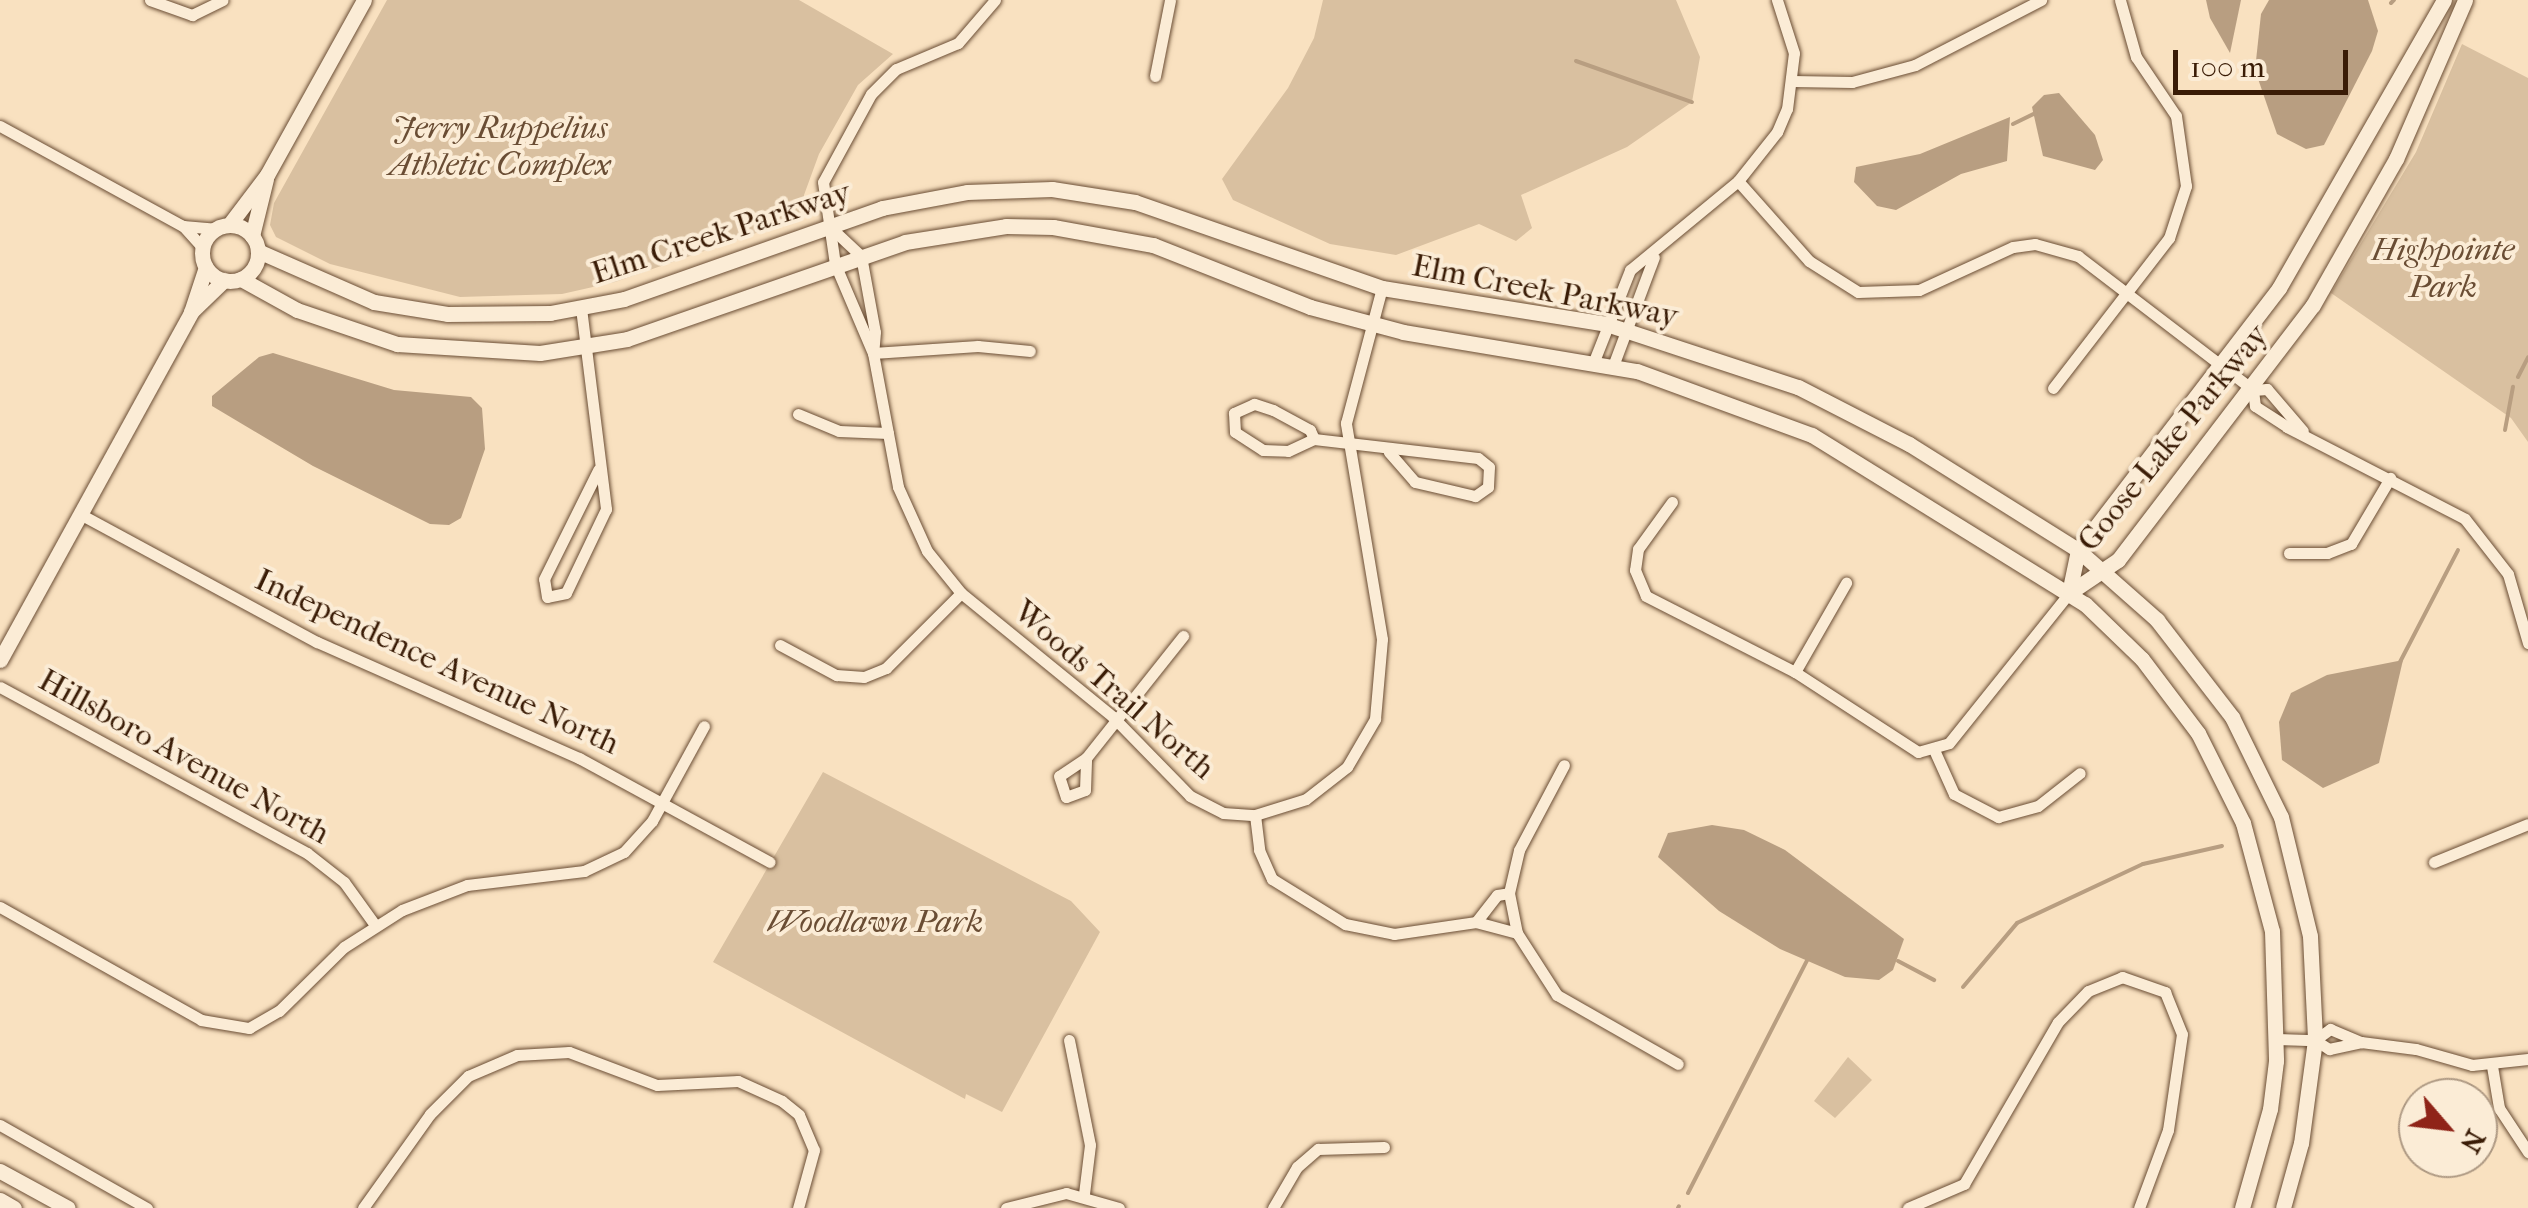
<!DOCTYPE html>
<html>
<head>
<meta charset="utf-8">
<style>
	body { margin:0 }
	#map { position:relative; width:2528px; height:1208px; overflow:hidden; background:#f9e1c0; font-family:"IM FELL French Canon",serif }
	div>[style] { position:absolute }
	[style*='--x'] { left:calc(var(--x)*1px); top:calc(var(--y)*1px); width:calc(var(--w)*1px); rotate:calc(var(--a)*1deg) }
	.green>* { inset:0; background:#d9c0a0 }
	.water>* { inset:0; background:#b89e81 }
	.stream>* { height:4px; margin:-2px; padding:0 2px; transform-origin:2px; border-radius:2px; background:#b89e81 }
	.roads { filter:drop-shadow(0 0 2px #6a4d34) drop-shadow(0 0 2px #6a4d34) }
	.minor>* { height:11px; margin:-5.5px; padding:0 5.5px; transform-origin:5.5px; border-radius:5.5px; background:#fbecd6 }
	.tertiary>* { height:15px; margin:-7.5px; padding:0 7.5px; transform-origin:7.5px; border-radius:7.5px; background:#fbecd6 }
	.tertiary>.ring { margin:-7.5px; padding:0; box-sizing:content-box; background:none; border:15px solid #fbecd6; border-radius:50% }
	span { translate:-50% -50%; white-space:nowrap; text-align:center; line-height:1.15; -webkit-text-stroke:8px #fbecd6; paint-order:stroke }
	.park-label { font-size:32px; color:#6a4d34; font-style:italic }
	.street-label { font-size:32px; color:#3a1c06 }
	.north { position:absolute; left:2398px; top:1078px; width:100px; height:100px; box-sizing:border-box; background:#fbecd6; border:2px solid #ae9983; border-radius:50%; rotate:118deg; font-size:28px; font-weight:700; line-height:40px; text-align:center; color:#3a1c06 }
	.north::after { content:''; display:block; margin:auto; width:35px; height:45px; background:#8f2418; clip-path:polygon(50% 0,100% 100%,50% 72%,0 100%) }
	.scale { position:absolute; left:2173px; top:50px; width:175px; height:45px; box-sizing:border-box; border:5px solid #3a1c06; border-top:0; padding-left:12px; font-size:30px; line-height:35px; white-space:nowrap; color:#3a1c06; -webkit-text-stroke:8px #fbecd6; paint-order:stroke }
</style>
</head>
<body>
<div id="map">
	<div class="green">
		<i style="clip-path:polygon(387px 0,799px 0,893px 54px,858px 85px,819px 154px,804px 195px,805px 216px,615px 282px,562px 294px,460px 297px,330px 264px,276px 237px,270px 225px,274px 203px)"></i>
		<i style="clip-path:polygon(1323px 0,1676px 0,1700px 57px,1692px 102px,1627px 147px,1521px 195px,1532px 228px,1516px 241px,1479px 224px,1396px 255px,1330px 244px,1233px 200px,1222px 179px,1288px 88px,1314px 38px)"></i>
		<i style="clip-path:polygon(2462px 44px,2528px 78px,2528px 442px,2511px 418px,2331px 293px,2416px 152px)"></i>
		<i style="clip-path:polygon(823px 772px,1071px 901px,1100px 932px,1002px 1112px,966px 1094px,965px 1099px,713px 962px)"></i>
		<i style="clip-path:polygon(1848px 1057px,1872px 1080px,1835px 1118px,1814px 1101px)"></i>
	</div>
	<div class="water">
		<i style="clip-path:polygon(2206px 0,2241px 0,2230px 53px,2210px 18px)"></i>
		<i style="clip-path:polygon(2269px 0,2368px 0,2378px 31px,2372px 51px,2324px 145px,2306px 149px,2277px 134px,2255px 70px,2261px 14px)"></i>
		<i style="clip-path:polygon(2059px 93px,2095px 135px,2103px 160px,2095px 170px,2043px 156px,2032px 107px,2044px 95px)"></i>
		<i style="clip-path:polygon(2010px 117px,2007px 161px,1961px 174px,1896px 210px,1877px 206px,1854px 182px,1856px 167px,1920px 154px)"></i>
		<i style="clip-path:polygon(273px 353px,394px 390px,471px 397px,482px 408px,485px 449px,461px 518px,449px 525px,430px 524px,313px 466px,212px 406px,212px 396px,259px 357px)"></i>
		<i style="clip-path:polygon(2403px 660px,2379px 763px,2323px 788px,2282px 760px,2279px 722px,2291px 693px,2327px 675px)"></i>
		<i style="clip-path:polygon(1712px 825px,1744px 830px,1785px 850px,1904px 939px,1893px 970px,1879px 980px,1845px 977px,1780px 949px,1719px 911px,1658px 857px,1668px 833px)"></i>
	</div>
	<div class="stream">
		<i style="--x:2391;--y:3;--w:4;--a:-45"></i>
		<i style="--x:1576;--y:61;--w:123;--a:19.5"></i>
		<i style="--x:2245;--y:77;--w:13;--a:0"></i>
		<i style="--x:2013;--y:124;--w:25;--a:-26"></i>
		<i style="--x:2518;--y:377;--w:22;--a:-63"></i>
		<i style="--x:2505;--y:430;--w:44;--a:-79.5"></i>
		<i style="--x:2400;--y:662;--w:126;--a:-62.6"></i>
		<i style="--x:1898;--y:961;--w:41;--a:27.8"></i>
		<i style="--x:1963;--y:987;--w:84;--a:-49.8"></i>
		<i style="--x:2017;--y:923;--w:139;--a:-25.1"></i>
		<i style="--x:2143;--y:864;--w:81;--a:-12.8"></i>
		<i style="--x:1688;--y:1193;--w:265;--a:-62.9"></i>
		<i style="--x:1678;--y:1208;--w:2;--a:-63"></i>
	</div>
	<div class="roads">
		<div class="minor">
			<i style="--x:150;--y:0;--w:45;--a:19.7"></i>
			<i style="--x:192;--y:15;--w:34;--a:-26"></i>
			<i style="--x:995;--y:0;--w:57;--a:130.7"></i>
			<i style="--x:958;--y:43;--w:67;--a:157.2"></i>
			<i style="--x:896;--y:69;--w:35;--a:135"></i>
			<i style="--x:871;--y:94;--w:100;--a:118.6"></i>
			<i style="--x:823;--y:182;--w:83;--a:81.7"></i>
			<i style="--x:835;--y:264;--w:97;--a:66.9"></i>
			<i style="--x:873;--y:353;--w:136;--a:79.4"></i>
			<i style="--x:898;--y:487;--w:70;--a:65.6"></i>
			<i style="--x:927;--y:551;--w:54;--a:51"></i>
			<i style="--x:961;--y:593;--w:196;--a:39.2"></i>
			<i style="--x:1113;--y:717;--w:110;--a:45.7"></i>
			<i style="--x:1190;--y:796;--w:37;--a:27"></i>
			<i style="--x:1223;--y:813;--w:32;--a:4"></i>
			<i style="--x:1255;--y:815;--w:53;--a:-17.4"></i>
			<i style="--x:1306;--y:799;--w:52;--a:-38"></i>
			<i style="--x:1347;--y:767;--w:56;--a:-59.7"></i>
			<i style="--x:1375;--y:719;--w:80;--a:-85"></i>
			<i style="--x:1382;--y:639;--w:219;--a:-99.5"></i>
			<i style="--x:1346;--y:423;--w:140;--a:-75.1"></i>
			<i style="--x:1155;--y:76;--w:77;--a:-78.8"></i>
			<i style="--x:1792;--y:81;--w:60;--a:1"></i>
			<i style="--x:1852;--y:82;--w:65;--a:-15.1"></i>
			<i style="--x:1915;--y:65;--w:142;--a:-27.3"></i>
			<i style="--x:0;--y:126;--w:209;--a:28.7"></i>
			<i style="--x:1738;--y:181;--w:107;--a:48.4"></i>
			<i style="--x:1809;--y:261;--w:58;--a:32.3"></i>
			<i style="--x:1858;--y:292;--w:61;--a:-1.9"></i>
			<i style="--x:1919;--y:290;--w:103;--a:-24.6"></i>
			<i style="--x:2013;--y:247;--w:22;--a:-8"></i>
			<i style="--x:2035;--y:244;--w:45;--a:15.6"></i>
			<i style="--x:2078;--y:256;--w:220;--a:37.4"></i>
			<i style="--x:828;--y:225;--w:45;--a:43.2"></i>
			<i style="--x:861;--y:256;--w:77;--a:79.6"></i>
			<i style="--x:875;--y:332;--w:21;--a:95"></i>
			<i style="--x:203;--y:248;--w:30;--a:-132"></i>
			<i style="--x:183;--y:226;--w:32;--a:5"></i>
			<i style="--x:581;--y:308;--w:203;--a:82.9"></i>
			<i style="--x:606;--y:509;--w:93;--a:115.5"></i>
			<i style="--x:566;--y:593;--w:19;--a:168"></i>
			<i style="--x:547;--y:597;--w:18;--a:-99"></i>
			<i style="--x:544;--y:579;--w:122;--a:-63.6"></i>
			<i style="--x:873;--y:353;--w:105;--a:-3.8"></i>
			<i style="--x:978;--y:346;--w:52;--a:5.5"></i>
			<i style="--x:1594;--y:361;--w:98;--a:-68.4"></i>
			<i style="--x:1630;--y:270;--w:140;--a:-39.5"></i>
			<i style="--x:1738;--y:181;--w:63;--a:-51.5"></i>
			<i style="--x:1777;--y:132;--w:25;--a:-67"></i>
			<i style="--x:1787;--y:109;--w:56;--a:-82.9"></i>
			<i style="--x:1794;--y:53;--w:56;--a:-107.8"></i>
			<i style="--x:1613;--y:366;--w:116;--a:-69.4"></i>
			<i style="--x:2053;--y:388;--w:190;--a:-52.3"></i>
			<i style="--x:2169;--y:238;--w:55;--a:-71.9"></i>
			<i style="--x:2186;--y:186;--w:71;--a:-98.1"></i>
			<i style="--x:2176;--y:116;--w:71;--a:-124.1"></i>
			<i style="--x:2136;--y:57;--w:59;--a:-105.7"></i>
			<i style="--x:2253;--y:390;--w:16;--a:83"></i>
			<i style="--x:2255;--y:406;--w:38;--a:33"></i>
			<i style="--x:2287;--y:427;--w:200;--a:27.3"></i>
			<i style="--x:2465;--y:519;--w:70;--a:52"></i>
			<i style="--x:2508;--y:574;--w:72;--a:73.8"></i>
			<i style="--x:2253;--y:390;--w:14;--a:-4"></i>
			<i style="--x:2267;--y:389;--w:55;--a:49.4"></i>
			<i style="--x:798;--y:414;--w:44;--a:22.5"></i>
			<i style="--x:839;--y:431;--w:49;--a:2.3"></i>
			<i style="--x:1314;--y:439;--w:10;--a:-114"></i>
			<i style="--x:1310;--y:430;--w:42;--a:-151.6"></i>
			<i style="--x:1273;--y:410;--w:20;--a:-162"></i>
			<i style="--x:1254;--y:404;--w:22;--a:156"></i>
			<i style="--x:1234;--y:413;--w:19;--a:87"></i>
			<i style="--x:1235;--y:432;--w:33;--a:33"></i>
			<i style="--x:1263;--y:450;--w:25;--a:2"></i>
			<i style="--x:1288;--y:451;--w:29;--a:-25"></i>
			<i style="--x:1314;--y:439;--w:165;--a:6.6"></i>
			<i style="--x:1478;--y:458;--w:14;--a:39"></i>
			<i style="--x:1489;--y:467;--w:20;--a:93"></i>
			<i style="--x:1488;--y:487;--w:16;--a:145"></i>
			<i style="--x:1475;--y:496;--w:62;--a:-166.9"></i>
			<i style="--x:1415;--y:482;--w:40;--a:-131"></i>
			<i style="--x:1672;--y:502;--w:58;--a:125.9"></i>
			<i style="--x:1638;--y:549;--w:21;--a:98"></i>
			<i style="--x:1635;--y:570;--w:28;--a:67"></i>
			<i style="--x:1646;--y:596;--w:167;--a:27"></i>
			<i style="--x:1795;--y:672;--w:147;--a:33"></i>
			<i style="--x:1918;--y:752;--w:32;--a:-16"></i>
			<i style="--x:1949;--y:743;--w:192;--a:-51.3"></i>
			<i style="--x:80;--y:514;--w:269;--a:28.4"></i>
			<i style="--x:317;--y:642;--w:287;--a:23.9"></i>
			<i style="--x:579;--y:758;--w:217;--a:28.6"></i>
			<i style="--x:2289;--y:553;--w:38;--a:0"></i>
			<i style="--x:2327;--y:553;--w:26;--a:-21"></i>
			<i style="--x:2351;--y:544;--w:77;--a:-59.4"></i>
			<i style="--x:780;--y:645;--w:64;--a:28.2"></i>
			<i style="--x:836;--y:675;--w:28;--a:4"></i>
			<i style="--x:864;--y:677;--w:24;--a:-22"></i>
			<i style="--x:886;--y:668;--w:106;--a:-45"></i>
			<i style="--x:1795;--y:672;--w:103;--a:-60.2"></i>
			<i style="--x:0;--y:687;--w:349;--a:28.4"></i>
			<i style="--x:307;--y:853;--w:47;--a:38.1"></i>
			<i style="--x:344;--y:882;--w:53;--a:54.2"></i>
			<i style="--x:1935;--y:752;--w:46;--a:65.7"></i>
			<i style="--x:1954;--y:794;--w:50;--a:27.6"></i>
			<i style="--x:1998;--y:817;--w:41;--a:-15.4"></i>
			<i style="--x:2038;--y:806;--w:53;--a:-38.2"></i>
			<i style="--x:1086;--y:758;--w:32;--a:146"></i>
			<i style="--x:1059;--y:776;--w:22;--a:72"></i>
			<i style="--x:1066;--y:797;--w:20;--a:-20"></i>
			<i style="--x:1085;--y:790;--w:32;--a:-88"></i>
			<i style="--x:1086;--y:758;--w:156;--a:-51.5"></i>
			<i style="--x:1255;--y:815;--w:35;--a:83"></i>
			<i style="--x:1259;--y:850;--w:32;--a:66"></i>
			<i style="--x:1272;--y:879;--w:86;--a:31.7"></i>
			<i style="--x:1345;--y:924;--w:50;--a:11.5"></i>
			<i style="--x:1394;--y:934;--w:83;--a:-8.3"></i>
			<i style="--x:2434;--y:862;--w:101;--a:-22"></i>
			<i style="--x:1509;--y:893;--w:44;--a:-76.9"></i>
			<i style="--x:1519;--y:850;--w:96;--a:-62.1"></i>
			<i style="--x:1509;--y:893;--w:41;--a:78.7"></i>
			<i style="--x:1517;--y:933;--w:42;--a:-165"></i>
			<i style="--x:1476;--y:922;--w:34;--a:-52"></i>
			<i style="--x:1497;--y:895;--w:12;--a:-9"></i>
			<i style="--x:0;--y:907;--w:231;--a:29.3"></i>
			<i style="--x:201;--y:1020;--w:49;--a:9.5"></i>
			<i style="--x:249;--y:1028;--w:34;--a:-30"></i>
			<i style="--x:279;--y:1011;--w:91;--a:-44.6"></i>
			<i style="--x:344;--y:947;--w:69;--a:-32.5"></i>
			<i style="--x:402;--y:910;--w:70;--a:-21"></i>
			<i style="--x:467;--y:885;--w:118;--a:-6.8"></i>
			<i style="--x:584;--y:871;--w:44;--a:-25.4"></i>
			<i style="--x:624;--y:852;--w:42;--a:-47.9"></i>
			<i style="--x:652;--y:821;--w:108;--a:-61.3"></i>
			<i style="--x:1517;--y:933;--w:74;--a:57.2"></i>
			<i style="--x:1557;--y:995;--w:139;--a:29.7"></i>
			<i style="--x:2277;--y:1039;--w:38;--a:2"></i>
			<i style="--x:2315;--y:1040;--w:17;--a:33"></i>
			<i style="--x:2329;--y:1049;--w:33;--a:-12"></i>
			<i style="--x:2361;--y:1042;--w:55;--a:7.3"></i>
			<i style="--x:2416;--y:1049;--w:58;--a:15.9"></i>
			<i style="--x:2472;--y:1065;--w:56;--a:-6.1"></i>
			<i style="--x:1069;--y:1040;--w:107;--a:78.7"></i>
			<i style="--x:1090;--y:1145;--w:49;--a:97"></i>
			<i style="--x:2315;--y:1040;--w:19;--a:-36"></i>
			<i style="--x:2330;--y:1029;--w:34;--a:23"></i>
			<i style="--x:2492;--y:1066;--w:43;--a:80.5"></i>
			<i style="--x:2499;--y:1108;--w:53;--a:56.6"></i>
			<i style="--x:0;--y:1125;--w:169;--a:29.5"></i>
			<i style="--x:363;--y:1208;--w:115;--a:-54.5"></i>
			<i style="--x:430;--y:1114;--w:54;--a:-45"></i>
			<i style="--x:468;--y:1076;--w:53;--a:-23.2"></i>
			<i style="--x:517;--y:1055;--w:52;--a:-3.3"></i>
			<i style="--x:569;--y:1052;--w:94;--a:20.6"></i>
			<i style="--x:657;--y:1085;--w:81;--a:-2.8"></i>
			<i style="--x:738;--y:1081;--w:48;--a:24.4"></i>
			<i style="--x:782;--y:1101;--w:22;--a:39"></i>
			<i style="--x:799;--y:1115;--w:38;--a:67"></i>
			<i style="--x:814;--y:1150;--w:60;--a:105.4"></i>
			<i style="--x:1006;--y:1208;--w:62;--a:-14"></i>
			<i style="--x:1066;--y:1193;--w:55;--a:15.8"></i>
			<i style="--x:1273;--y:1208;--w:48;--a:-59.7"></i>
			<i style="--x:1297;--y:1167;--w:28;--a:-41"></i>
			<i style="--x:1318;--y:1149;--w:66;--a:-1.7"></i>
			<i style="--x:1908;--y:1208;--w:61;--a:-23.2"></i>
			<i style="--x:1964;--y:1184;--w:187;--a:-59.9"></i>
			<i style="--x:2058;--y:1022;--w:43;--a:-45.9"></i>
			<i style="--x:2088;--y:991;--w:37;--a:-22"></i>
			<i style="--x:2122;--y:977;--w:46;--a:19.2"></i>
			<i style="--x:2165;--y:992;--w:45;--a:68"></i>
			<i style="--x:2182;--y:1034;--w:97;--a:98.3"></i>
			<i style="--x:2168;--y:1130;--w:83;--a:110.4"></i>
		</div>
		<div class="tertiary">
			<i style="--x:229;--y:225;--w:63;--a:-52.8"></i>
			<i style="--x:267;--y:175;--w:200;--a:-61"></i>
			<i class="ring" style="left:202px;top:225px;width:41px;height:41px"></i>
			<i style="--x:252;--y:236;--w:59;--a:-76.2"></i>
			<i style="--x:258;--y:251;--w:127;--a:23.7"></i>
			<i style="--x:374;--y:302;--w:74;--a:9.3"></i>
			<i style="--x:447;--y:314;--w:103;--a:-0.6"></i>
			<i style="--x:550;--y:313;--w:75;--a:-10.7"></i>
			<i style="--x:624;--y:299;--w:274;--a:-19.4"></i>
			<i style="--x:882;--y:208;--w:86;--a:-10.7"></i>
			<i style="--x:967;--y:192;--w:85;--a:-2"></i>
			<i style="--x:1052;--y:189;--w:84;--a:8.9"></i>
			<i style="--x:1135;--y:202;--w:262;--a:19.2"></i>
			<i style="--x:1382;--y:288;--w:227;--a:9.1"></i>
			<i style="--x:1606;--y:324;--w:202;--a:18.2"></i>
			<i style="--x:1798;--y:387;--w:125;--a:27.2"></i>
			<i style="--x:1909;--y:444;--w:199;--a:32.1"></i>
			<i style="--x:2078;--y:550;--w:106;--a:41.5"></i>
			<i style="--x:2157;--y:620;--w:123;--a:52.3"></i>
			<i style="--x:2232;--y:717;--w:111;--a:63.9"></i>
			<i style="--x:2281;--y:817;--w:122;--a:76.3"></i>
			<i style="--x:2310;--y:936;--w:104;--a:87.2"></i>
			<i style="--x:2315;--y:1040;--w:104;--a:97.7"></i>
			<i style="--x:2301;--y:1143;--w:67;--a:105.5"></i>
			<i style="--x:241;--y:279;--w:64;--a:29"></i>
			<i style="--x:297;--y:310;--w:106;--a:18.8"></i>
			<i style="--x:397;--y:344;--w:143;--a:3.6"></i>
			<i style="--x:540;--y:353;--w:88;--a:-9.1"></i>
			<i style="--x:627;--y:339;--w:294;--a:-19.2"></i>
			<i style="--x:905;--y:242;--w:102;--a:-9"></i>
			<i style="--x:1006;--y:226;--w:47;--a:1.2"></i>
			<i style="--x:1053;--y:227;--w:102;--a:10.2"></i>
			<i style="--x:1153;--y:245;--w:169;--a:21.5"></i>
			<i style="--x:1310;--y:307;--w:96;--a:15"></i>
			<i style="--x:1403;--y:332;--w:237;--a:9.5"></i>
			<i style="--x:1637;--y:371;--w:186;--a:20.1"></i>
			<i style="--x:1812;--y:435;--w:321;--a:31.8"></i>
			<i style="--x:2085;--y:604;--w:79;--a:44"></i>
			<i style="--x:2142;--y:659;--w:93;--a:52.9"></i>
			<i style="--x:2198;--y:733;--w:101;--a:63.4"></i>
			<i style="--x:2243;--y:823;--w:112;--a:75"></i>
			<i style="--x:2272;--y:931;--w:130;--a:88.2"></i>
			<i style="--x:2276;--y:1061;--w:48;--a:97.1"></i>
			<i style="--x:2270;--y:1109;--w:103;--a:105.8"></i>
			<i style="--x:191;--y:312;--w:47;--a:-71.6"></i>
			<i style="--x:2069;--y:593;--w:59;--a:-34"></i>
			<i style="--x:2118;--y:560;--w:321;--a:-52.6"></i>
			<i style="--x:2313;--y:305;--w:168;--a:-60.4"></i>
			<i style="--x:2396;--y:159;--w:173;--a:-66.5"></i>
			<i style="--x:2069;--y:593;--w:44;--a:-78.2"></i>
			<i style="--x:2078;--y:550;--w:330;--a:-52.5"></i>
			<i style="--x:2279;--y:288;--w:332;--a:-60.2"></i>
			<i style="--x:0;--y:660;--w:397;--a:-61.2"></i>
			<i style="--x:191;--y:312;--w:46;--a:-44.1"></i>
			<i style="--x:0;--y:1171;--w:77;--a:28.6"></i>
			<i style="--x:0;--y:1200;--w:16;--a:30"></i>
		</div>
	</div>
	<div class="park-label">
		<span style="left:500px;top:147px">Jerry Ruppelius<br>Athletic Complex</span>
		<span style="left:2443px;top:269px">Highpointe<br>Park</span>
		<span style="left:875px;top:922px">Woodlawn Park</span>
	</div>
	<div class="street-label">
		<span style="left:721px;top:233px;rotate:-18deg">Elm Creek Parkway</span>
		<span style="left:1545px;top:291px;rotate:11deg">Elm Creek Parkway</span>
		<span style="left:2173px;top:438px;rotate:-51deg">Goose Lake Parkway</span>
		<span style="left:437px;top:662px;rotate:25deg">Independence Avenue North</span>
		<span style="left:1114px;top:690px;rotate:41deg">Woods Trail North</span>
		<span style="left:184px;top:757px;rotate:29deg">Hillsboro Avenue North</span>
	</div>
	<div class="north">N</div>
	<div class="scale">100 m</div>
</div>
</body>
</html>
